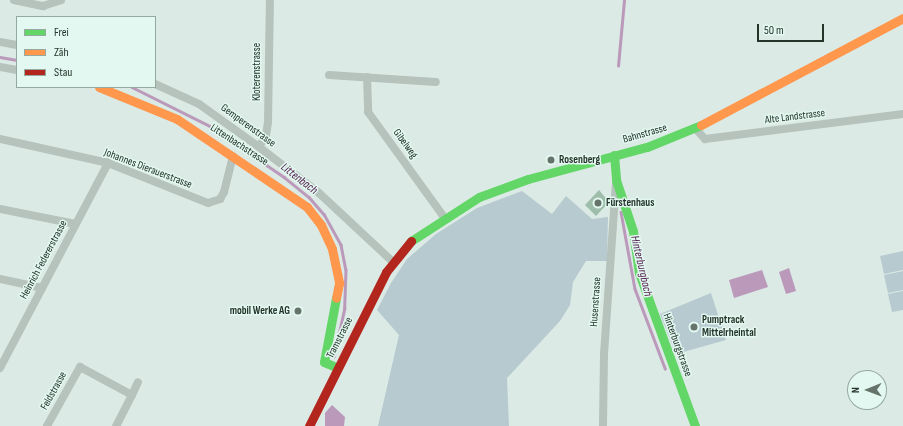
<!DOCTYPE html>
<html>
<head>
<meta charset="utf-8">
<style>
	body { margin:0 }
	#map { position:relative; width:903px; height:426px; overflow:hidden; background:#dceae5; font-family:"Sofia Sans Condensed",sans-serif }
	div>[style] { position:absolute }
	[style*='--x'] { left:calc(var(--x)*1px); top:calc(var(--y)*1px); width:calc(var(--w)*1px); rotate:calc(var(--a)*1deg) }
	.green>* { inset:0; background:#b6cad0 }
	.water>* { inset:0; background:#ba99ba }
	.stream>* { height:2.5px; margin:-1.25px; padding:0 1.25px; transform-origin:1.25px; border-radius:1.25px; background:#ba99ba }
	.building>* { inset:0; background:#9ebdaa }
	.street>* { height:8px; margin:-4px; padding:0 4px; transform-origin:4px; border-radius:4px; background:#b6c2bc }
	.fast>* { height:9px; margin:-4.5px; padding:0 4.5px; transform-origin:4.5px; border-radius:4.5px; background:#63d668 }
	.slow>* { height:9px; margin:-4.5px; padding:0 4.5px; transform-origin:4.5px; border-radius:4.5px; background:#ff974d }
	.jam>* { height:9px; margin:-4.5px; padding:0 4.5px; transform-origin:4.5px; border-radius:4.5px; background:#b3261e }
	.dots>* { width:11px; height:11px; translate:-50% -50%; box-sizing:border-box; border:2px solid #e2f8f0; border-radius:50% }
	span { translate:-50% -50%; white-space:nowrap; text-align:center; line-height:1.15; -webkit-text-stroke:3px #e2f8f0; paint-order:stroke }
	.street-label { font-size:11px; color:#25332a }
	.poi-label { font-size:11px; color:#25332a; font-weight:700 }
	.left { translate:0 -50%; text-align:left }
	.right { translate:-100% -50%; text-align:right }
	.water-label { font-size:12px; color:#531c4c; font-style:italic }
	.legend { position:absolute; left:16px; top:16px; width:140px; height:72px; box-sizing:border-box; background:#e2f8f0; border:1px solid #96a9a1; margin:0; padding:5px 7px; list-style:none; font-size:12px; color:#25332a }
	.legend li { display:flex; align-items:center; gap:8px; height:20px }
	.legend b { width:20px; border:1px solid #96a9a1 }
	.north { position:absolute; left:847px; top:370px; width:40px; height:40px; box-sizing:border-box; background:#e2f8f0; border:1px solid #96a9a1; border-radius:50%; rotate:269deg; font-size:11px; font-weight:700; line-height:16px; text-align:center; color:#25332a }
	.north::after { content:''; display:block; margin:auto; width:14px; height:18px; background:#65736b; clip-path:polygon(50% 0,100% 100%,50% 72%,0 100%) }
	.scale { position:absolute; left:757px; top:24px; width:67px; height:18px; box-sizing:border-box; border:2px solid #25332a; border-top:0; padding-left:5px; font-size:12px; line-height:14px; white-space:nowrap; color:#25332a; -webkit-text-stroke:3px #e2f8f0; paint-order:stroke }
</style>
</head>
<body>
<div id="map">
	<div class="green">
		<i style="clip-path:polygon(522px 191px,552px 214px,566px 196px,592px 219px,608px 217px,607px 261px,586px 261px,573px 282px,570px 305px,560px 321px,507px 378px,509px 426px,378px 426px,399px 335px,377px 310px,391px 283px,407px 259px,436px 234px,477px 208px)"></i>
		<i style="clip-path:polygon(903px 251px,903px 270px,884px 274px,880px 256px)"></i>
		<i style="clip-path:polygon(903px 271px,903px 290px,888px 293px,884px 275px)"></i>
		<i style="clip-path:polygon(903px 291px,903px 310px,892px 312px,888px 294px)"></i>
		<i style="clip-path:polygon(711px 293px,726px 340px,676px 354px,660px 314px)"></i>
	</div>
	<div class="water">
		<i style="clip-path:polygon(789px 268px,796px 291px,786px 294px,779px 272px)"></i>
		<i style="clip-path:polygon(762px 270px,768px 287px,734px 298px,729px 280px)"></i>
		<i style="clip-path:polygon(332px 405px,345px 417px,344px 426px,325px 426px,325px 413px)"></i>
	</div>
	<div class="stream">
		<i style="--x:0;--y:57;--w:17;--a:10"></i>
		<i style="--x:618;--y:66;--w:66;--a:-84.8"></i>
		<i style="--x:132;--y:87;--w:87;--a:26.6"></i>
		<i style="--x:210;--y:126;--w:90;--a:34.6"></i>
		<i style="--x:284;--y:177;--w:32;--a:39"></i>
		<i style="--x:309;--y:197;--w:23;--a:49"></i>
		<i style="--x:324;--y:214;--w:35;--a:61"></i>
		<i style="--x:341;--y:245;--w:25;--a:79"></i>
		<i style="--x:346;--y:270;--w:38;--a:92"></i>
		<i style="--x:345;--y:308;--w:50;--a:102.7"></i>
		<i style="--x:621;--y:212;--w:78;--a:79.7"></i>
		<i style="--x:635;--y:289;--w:85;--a:69.2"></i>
	</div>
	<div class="building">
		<i style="clip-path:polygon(599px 190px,609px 202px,596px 216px,585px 205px)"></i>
	</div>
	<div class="street">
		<i style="--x:14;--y:0;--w:30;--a:12"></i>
		<i style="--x:43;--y:6;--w:19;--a:-18"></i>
		<i style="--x:0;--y:42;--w:17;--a:10"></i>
		<i style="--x:0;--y:67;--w:17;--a:10"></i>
		<i style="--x:329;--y:75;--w:107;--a:3.7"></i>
		<i style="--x:367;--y:77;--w:35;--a:88"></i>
		<i style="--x:368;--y:112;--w:130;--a:54.1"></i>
		<i style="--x:155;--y:84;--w:48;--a:24.4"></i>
		<i style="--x:199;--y:104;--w:74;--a:35.6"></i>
		<i style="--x:259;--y:147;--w:76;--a:37.5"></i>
		<i style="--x:319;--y:193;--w:101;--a:43"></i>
		<i style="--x:695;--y:128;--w:15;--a:48"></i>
		<i style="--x:705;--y:139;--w:200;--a:-7.2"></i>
		<i style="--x:0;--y:139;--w:111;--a:12.5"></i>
		<i style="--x:108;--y:163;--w:108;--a:21.8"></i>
		<i style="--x:208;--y:203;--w:13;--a:-18"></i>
		<i style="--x:220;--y:199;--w:8;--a:-60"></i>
		<i style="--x:224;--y:192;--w:37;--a:-76"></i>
		<i style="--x:259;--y:147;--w:14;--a:-60"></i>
		<i style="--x:266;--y:135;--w:13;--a:-81"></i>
		<i style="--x:268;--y:122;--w:122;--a:-89.1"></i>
		<i style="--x:0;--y:209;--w:77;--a:11.2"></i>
		<i style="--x:0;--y:279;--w:43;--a:12.1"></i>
		<i style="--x:0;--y:368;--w:232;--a:-62.2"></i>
		<i style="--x:132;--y:395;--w:14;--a:-65"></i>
		<i style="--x:47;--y:426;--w:68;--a:-60.8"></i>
		<i style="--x:80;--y:367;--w:59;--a:28.3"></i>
		<i style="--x:132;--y:395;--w:35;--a:117"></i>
		<i style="--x:603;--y:426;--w:72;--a:-89.2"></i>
		<i style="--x:604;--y:354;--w:170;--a:-86"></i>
	</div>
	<div class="fast">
		<i style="--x:614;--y:155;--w:25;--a:85"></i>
		<i style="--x:616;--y:180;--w:54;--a:71.6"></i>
		<i style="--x:633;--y:231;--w:42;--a:81.9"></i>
		<i style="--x:639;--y:273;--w:163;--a:69.9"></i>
		<i style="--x:411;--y:241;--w:81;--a:-32.9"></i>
		<i style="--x:479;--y:197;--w:52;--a:-20.2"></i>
		<i style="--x:528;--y:179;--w:123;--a:-15.1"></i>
		<i style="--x:647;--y:147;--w:58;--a:-22.2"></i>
		<i style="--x:336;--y:298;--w:65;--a:100.6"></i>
		<i style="--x:324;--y:362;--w:15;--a:23"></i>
	</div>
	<div class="slow">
		<i style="--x:99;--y:87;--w:84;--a:22.3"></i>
		<i style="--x:177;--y:119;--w:157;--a:34.1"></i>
		<i style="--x:307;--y:207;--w:23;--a:52"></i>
		<i style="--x:321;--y:225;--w:26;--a:65"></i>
		<i style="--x:332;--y:249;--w:35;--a:78"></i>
		<i style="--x:339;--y:283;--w:15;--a:101"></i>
		<i style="--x:701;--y:125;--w:229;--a:-27.9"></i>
	</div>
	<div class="jam">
		<i style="--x:309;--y:426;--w:172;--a:-63.4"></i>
		<i style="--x:386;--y:272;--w:40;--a:-51"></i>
	</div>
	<div class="dots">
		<i style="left:551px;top:160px;background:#65736b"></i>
		<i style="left:598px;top:203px;background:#65736b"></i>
		<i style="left:298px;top:311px;background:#65736b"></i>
		<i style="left:694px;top:327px;background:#65736b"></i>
	</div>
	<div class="street-label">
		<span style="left:257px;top:72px;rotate:-90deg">Kloterenstrasse</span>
		<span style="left:795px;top:117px;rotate:-7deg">Alte Landstrasse</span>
		<span style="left:248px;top:126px;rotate:36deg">Gemperenstrasse</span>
		<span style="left:645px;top:134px;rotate:-16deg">Bahnstrasse</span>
		<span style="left:405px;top:144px;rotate:54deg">Gibelweg</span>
		<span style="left:239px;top:145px;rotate:33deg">Littenbachstrasse</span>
		<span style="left:148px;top:169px;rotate:21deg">Johannes Dierauerstrasse</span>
		<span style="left:44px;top:260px;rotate:-62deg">Heinrich Federerstrasse</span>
		<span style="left:596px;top:302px;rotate:-86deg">Husenstrasse</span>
		<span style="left:340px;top:338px;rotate:-63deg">Tramstrasse</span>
		<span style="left:677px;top:345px;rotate:70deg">Hinterburgstrasse</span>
		<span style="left:54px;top:391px;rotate:-61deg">Feldstrasse</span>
	</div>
	<div class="poi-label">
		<span class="left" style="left:559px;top:160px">Rosenberg</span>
		<span class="left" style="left:606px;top:203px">Fürstenhaus</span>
		<span class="right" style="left:290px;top:311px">mobil Werke AG</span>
		<span class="left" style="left:702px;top:327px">Pumptrack<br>Mittelrheintal</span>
	</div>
	<div class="water-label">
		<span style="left:299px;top:179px;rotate:38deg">Littenbach</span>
		<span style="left:641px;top:266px;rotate:77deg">Hinterburgbach</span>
	</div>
	<ul class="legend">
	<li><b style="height:5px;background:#63d668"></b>Frei</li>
	<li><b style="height:5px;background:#ff974d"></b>Zäh</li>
	<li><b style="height:5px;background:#b3261e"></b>Stau</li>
	</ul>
	<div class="north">N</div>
	<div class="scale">50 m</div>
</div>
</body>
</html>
